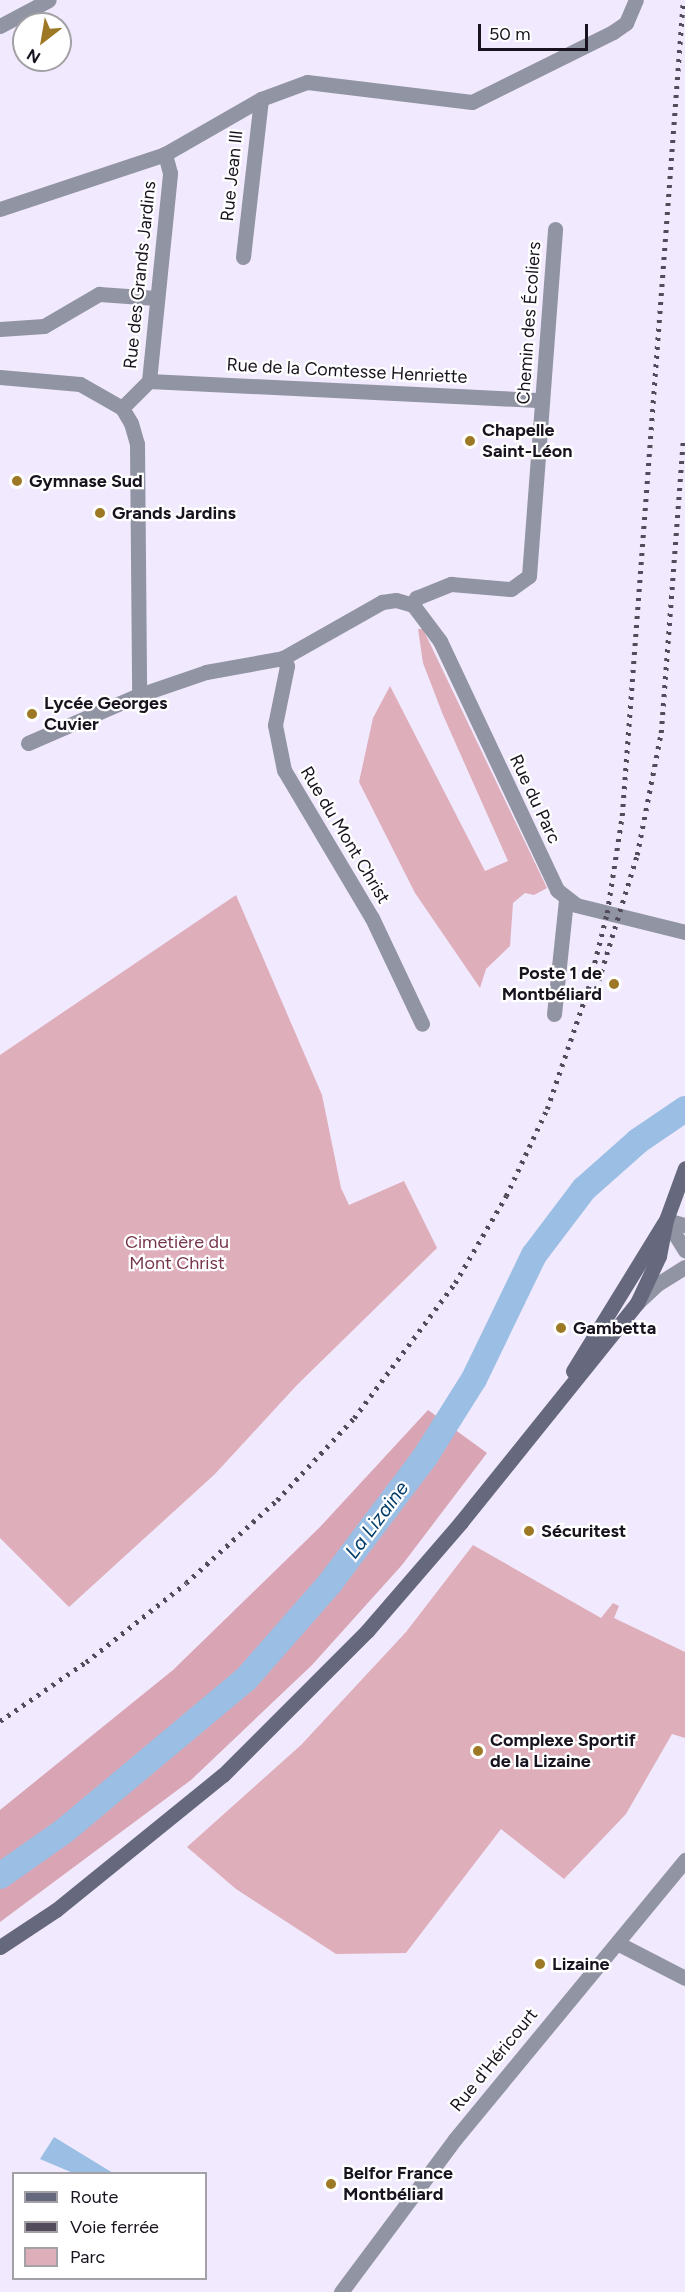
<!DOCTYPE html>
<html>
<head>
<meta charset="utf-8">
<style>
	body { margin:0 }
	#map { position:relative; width:685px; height:2292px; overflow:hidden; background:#f1e9fd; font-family:Figtree,sans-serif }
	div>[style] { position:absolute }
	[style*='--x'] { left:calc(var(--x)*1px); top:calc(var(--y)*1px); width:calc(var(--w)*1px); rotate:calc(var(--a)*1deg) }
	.green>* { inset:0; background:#dfaebb }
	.forest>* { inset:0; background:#d9a4b3 }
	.water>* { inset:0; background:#9bbfe4 }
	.river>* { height:26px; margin:-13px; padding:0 13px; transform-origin:13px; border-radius:13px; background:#9bbfe4 }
	.minor>* { height:15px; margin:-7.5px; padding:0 7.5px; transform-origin:7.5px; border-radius:7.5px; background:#9194a2 }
	.tertiary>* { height:15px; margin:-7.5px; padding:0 7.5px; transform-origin:7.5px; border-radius:7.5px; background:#9194a2 }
	.secondary>* { height:15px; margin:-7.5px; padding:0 7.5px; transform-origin:7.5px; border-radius:7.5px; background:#66697d }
	.rail>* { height:4.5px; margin-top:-2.25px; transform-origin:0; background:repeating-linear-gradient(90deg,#524c5a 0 3px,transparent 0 9px) }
	.dots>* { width:16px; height:16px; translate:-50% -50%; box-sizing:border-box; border:3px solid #fff; border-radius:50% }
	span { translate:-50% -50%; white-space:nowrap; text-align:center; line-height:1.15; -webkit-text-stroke:4.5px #fff; paint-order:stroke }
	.street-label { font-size:18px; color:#18131e }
	.poi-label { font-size:18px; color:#18131e; font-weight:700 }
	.left { translate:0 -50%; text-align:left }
	.right { translate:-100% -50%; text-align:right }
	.park-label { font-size:18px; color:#77354b }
	.water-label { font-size:20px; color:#033e6b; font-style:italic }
	.legend { position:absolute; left:12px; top:2172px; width:195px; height:108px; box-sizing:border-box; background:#fff; border:2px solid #a3a1a5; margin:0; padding:8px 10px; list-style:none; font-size:18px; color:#18131e }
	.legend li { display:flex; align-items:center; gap:12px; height:30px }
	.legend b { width:30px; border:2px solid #a3a1a5 }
	.north { position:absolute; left:12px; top:12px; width:60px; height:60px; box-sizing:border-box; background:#fff; border:2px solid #a3a1a5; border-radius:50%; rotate:211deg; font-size:16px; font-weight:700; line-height:24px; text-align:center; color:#18131e }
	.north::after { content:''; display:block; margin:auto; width:21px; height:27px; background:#9d7925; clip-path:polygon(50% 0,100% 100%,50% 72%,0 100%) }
	.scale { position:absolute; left:478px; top:24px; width:110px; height:27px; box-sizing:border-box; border:3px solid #18131e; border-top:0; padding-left:8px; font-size:18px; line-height:21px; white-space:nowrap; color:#18131e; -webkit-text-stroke:4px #fff; paint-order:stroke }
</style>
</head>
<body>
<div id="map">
	<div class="green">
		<i style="clip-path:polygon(418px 629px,423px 629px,547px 888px,534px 895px,525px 893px,513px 903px,510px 946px,486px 969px,480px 988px,415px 893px,359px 782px,373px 718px,390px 686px,485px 871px,508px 861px,443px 715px,423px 663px)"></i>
		<i style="clip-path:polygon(236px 895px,322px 1095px,341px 1188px,349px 1205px,404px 1181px,437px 1248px,297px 1385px,215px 1474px,69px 1607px,0 1538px,0 1055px)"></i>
		<i style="clip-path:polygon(473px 1545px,601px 1618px,613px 1603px,619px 1606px,614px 1618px,685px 1652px,685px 1738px,672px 1734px,626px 1814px,564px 1879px,501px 1829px,406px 1953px,336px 1954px,236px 1889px,187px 1847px,301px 1745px,406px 1632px)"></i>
	</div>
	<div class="forest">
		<i style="clip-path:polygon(428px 1410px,487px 1453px,402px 1565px,312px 1665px,191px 1780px,0 1922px,0 1810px,173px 1670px,320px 1527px)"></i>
	</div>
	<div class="water">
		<i style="clip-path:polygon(54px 2137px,113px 2173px,73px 2173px,40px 2159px)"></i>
	</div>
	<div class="river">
		<i style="--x:0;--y:1876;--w:78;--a:-35.1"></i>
		<i style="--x:64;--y:1831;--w:237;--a:-39.9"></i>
		<i style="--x:246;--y:1679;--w:128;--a:-48.8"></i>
		<i style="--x:330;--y:1583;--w:158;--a:-53"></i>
		<i style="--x:425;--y:1457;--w:92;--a:-57.9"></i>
		<i style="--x:474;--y:1379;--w:138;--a:-64.2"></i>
		<i style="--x:534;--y:1255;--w:83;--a:-52.9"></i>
		<i style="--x:584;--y:1189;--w:72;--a:-41.6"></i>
		<i style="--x:638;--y:1141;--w:57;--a:-34.2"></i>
	</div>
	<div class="minor">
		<i style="--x:0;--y:26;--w:55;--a:-28"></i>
		<i style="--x:0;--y:209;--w:174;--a:-18.4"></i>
		<i style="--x:165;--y:154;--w:111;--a:-29.8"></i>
		<i style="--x:261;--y:99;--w:49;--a:-20.3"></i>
		<i style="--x:307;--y:82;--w:166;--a:6.9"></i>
		<i style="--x:472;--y:102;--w:157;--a:-26.4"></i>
		<i style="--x:613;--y:32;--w:16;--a:-35"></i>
		<i style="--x:626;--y:23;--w:25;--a:-67"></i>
		<i style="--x:243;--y:257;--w:159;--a:-83.5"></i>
		<i style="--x:0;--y:329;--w:44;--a:-3.9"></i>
		<i style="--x:44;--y:326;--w:64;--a:-30.2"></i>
		<i style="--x:99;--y:294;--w:57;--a:4"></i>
		<i style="--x:0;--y:377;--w:80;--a:5"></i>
		<i style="--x:80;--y:384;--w:48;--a:29.7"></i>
		<i style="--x:122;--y:408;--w:17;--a:59"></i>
		<i style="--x:131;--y:423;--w:22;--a:74"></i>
		<i style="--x:137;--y:444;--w:251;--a:89.5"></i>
		<i style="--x:149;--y:381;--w:393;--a:2.8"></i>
		<i style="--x:122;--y:408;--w:38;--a:-45"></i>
		<i style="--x:149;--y:381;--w:209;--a:-84.2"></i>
		<i style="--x:170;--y:173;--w:20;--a:-105"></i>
		<i style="--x:413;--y:605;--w:8;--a:-67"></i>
		<i style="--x:416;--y:598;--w:38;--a:-22"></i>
		<i style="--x:451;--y:584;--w:60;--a:4.8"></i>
		<i style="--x:511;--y:589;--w:22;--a:-36"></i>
		<i style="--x:529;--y:576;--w:348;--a:-85.7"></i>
		<i style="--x:283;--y:658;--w:9;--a:63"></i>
		<i style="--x:287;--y:666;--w:60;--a:101.5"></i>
		<i style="--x:275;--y:725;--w:46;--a:78.7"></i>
		<i style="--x:284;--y:770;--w:172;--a:59.3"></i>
		<i style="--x:372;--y:918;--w:117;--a:64.7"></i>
		<i style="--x:28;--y:743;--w:121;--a:-23.4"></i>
		<i style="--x:139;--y:695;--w:71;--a:-18.9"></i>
		<i style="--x:206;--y:672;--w:78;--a:-10.3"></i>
		<i style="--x:283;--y:658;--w:114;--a:-29.5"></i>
		<i style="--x:382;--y:602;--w:14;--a:-8"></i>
		<i style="--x:396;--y:600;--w:18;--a:16"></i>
		<i style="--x:413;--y:605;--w:45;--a:53.1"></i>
		<i style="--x:440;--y:641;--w:275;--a:64.8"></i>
		<i style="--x:557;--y:890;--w:24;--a:38"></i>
		<i style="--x:576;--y:905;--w:112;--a:13.9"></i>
		<i style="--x:554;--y:1014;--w:116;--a:-84"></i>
		<i style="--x:619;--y:1944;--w:74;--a:27.3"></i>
	</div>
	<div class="tertiary">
		<i style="--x:666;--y:1220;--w:36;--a:58"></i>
		<i style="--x:666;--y:1220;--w:20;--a:15"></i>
		<i style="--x:637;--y:1303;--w:26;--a:-43"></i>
		<i style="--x:656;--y:1285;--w:34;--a:-32"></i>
		<i style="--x:341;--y:2292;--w:191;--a:-53.3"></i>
		<i style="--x:455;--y:2139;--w:362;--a:-50.5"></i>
	</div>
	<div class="secondary">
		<i style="--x:573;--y:1371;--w:174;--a:-58.4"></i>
		<i style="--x:0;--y:1947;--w:67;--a:-33.5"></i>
		<i style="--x:56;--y:1910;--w:215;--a:-39"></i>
		<i style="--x:223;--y:1775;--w:204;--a:-45"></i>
		<i style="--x:367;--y:1631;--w:144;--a:-49.2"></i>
		<i style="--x:461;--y:1522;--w:281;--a:-51.2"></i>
		<i style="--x:637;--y:1303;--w:52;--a:-64.9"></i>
		<i style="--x:659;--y:1256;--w:37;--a:-79"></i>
		<i style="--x:666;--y:1220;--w:55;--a:-69.9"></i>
	</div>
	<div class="rail">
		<i style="--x:596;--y:989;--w:140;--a:-73"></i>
		<i style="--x:637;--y:855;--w:124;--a:-78.9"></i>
		<i style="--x:661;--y:733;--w:296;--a:-85.7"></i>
		<i style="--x:0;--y:1721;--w:104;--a:-34.5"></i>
		<i style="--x:86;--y:1662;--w:127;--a:-38.3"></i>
		<i style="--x:186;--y:1583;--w:123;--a:-42.4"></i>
		<i style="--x:277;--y:1500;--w:112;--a:-46.8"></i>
		<i style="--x:354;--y:1418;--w:169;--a:-53.2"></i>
		<i style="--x:455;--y:1283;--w:101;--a:-59.6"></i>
		<i style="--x:506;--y:1196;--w:96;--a:-64.8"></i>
		<i style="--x:547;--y:1109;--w:127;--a:-71.1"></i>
		<i style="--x:588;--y:989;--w:78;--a:-76"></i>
		<i style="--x:607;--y:913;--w:98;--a:-81.2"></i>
		<i style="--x:622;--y:816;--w:818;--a:-85.72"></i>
	</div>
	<div class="dots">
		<i style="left:470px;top:441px;background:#9d7925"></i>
		<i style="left:17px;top:481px;background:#9d7925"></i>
		<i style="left:100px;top:513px;background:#9d7925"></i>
		<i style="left:32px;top:714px;background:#9d7925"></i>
		<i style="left:614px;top:984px;background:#9d7925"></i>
		<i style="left:561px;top:1328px;background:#9d7925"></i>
		<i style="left:529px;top:1531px;background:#9d7925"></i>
		<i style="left:478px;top:1751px;background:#9d7925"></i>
		<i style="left:540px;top:1964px;background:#9d7925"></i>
		<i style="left:331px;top:2184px;background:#9d7925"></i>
	</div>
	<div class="street-label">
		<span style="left:232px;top:176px;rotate:-84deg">Rue Jean Ill</span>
		<span style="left:140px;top:275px;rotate:-84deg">Rue des Grands Jardins</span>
		<span style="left:529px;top:323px;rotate:-86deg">Chemin des Écoliers</span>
		<span style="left:347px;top:371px;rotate:3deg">Rue de la Comtesse Henriette</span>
		<span style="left:535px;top:799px;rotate:65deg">Rue du Parc</span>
		<span style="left:345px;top:835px;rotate:59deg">Rue du Mont Christ</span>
		<span style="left:494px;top:2060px;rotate:-51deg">Rue d'Héricourt</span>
	</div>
	<div class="poi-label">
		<span class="left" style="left:482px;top:441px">Chapelle<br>Saint-Léon</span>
		<span class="left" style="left:29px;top:481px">Gymnase Sud</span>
		<span class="left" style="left:112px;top:513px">Grands Jardins</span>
		<span class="left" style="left:44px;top:714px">Lycée Georges<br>Cuvier</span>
		<span class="right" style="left:602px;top:984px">Poste 1 de<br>Montbéliard</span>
		<span class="left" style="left:573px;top:1328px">Gambetta</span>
		<span class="left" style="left:541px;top:1531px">Sécuritest</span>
		<span class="left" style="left:490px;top:1751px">Complexe Sportif<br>de la Lizaine</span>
		<span class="left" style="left:552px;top:1964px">Lizaine</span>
		<span class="left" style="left:343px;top:2184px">Belfor France<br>Montbéliard</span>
	</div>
	<div class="park-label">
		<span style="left:177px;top:1253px">Cimetière du<br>Mont Christ</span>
	</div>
	<div class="water-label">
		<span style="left:377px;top:1520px;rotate:-53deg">La Lizaine</span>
	</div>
	<ul class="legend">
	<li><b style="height:8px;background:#66697d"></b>Route</li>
	<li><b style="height:8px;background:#524c5a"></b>Voie ferrée</li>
	<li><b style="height:16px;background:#dfaebb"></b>Parc</li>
	</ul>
	<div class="north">N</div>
	<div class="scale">50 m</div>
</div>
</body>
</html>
